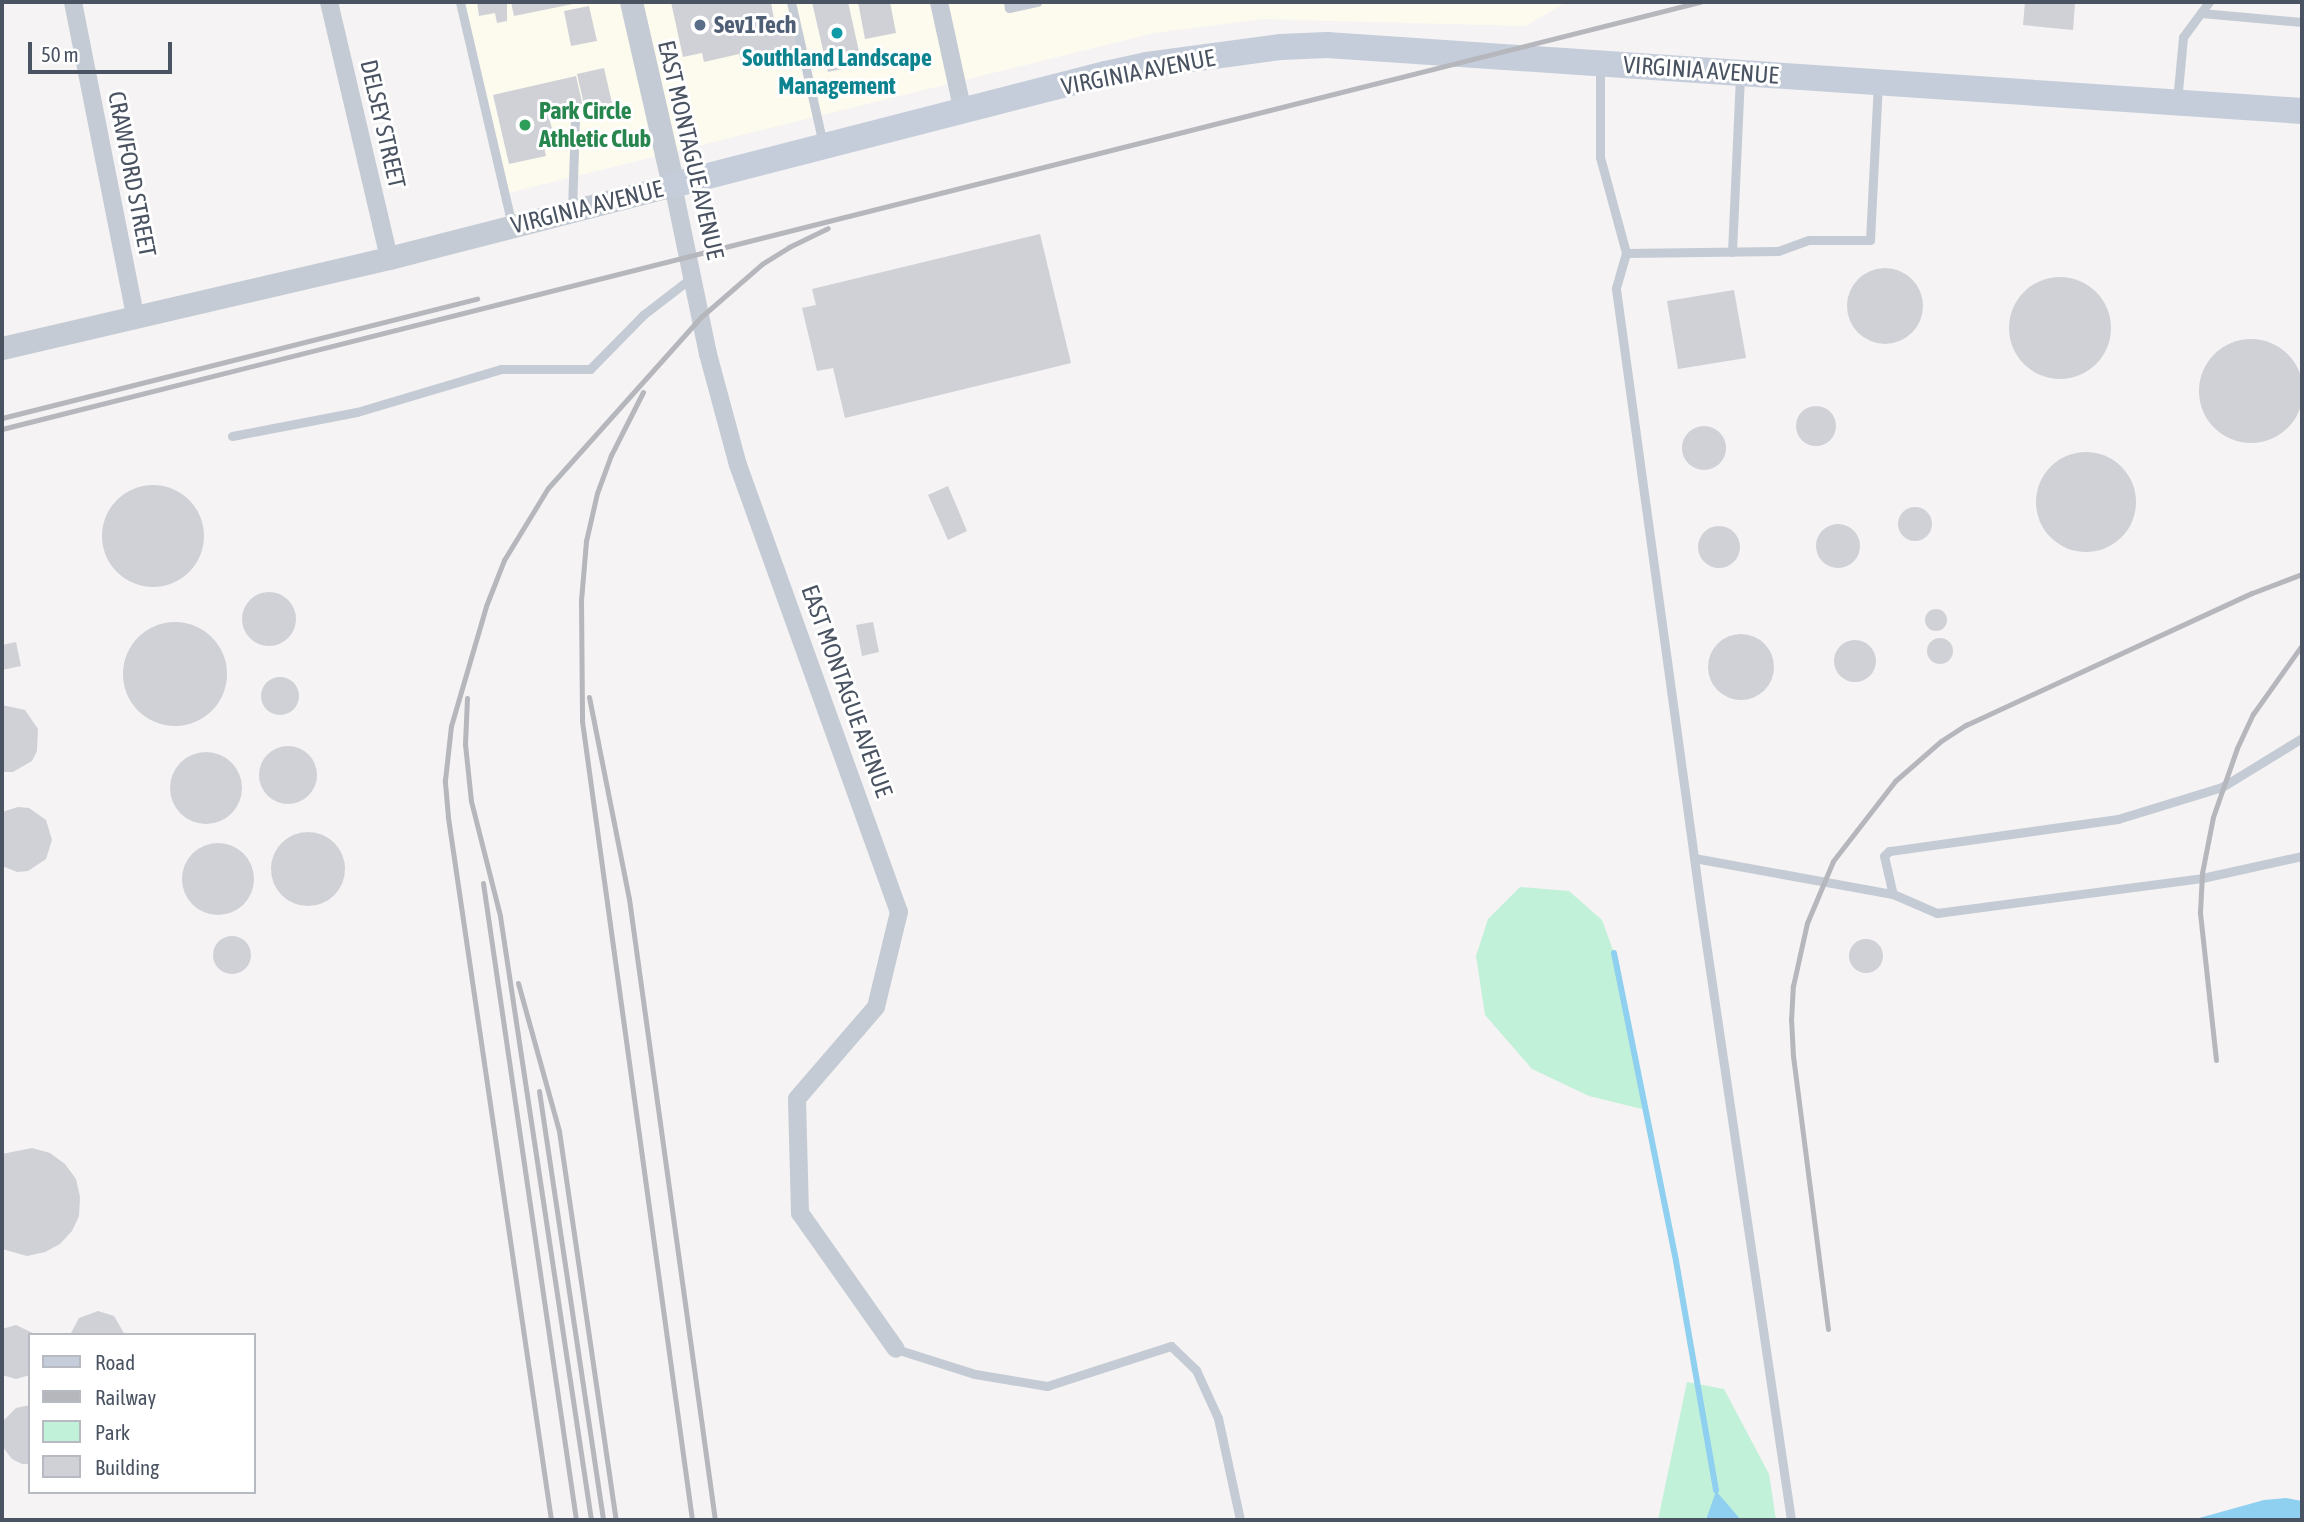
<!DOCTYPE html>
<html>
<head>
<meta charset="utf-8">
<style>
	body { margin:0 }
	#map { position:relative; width:2304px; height:1522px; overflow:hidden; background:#f5f3f3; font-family:"Asap Condensed",sans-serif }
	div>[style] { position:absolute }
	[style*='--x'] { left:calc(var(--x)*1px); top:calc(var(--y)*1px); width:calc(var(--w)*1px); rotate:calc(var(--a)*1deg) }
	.commercial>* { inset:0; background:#fdfbee }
	.green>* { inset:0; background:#c2f1da }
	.water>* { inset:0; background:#8fcfef }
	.stream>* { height:6px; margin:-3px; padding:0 3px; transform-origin:3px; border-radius:3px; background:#8fcfef }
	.building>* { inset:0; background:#cfd1d7 }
	.round { border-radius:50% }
	.service>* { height:9px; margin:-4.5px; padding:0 4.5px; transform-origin:4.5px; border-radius:4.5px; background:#c4cbd4 }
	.minor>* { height:18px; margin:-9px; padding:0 9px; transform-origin:9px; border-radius:9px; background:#c4cbd4 }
	.tertiary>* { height:23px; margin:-11.5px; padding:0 11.5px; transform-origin:11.5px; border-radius:11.5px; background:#c4cbd4 }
	.secondary>* { height:26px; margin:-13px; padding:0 13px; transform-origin:13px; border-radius:13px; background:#c5cddb }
	.rail>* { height:5px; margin:-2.5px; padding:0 2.5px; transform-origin:2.5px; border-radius:2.5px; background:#b5b7bd }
	.dots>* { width:19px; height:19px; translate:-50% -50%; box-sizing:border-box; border:4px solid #fff; border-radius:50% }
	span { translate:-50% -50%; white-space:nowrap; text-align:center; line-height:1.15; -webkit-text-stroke:6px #fff; paint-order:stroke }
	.service-label { font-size:24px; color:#4e5e75; font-weight:700 }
	.left { translate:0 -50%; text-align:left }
	.culture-label { font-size:24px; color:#0d838f; font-weight:700 }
	.street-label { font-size:24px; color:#4a5361 }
	.leisure-label { font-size:24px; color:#27864d; font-weight:700 }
	.frame { position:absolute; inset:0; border:4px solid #4a5361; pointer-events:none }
	.legend { position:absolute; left:28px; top:1333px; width:228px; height:161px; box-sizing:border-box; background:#fff; border:2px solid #b7bac0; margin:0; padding:9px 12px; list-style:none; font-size:21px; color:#4a5361 }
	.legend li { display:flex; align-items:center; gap:14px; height:35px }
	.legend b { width:35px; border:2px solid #b7bac0 }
	.scale { position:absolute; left:28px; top:42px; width:144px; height:32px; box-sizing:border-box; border:4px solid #4a5361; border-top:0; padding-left:9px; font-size:21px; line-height:24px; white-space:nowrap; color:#4a5361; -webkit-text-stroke:5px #fff; paint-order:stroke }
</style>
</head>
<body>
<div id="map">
	<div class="commercial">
		<i style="clip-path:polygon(460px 2px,1567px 2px,1525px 26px,1263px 19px,1154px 33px,504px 194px)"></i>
	</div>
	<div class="green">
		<i style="clip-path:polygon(1520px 887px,1569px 891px,1602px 920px,1614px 953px,1646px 1110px,1589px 1096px,1532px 1069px,1485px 1015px,1476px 956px,1488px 919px)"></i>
		<i style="clip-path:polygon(1687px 1382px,1724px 1389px,1769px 1474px,1776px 1520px,1658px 1520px)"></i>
	</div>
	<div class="water">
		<i style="clip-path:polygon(1716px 1491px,1741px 1520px,1706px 1520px)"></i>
		<i style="clip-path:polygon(2286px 1498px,2302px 1501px,2302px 1520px,2192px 1520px,2264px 1500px)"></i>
	</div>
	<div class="stream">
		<i style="--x:1614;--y:953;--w:314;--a:78.6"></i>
		<i style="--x:1676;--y:1261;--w:233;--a:80.1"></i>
	</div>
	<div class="building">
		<i style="clip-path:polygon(477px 2px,507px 2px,507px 21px,497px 23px,495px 13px,479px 16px)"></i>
		<i style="clip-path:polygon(511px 2px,578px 2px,578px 3px,514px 16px)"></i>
		<i style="clip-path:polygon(671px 2px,771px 2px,774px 20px,791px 17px,798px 50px,742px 65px,739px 54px,704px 62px,702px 53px,683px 57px)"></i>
		<i style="clip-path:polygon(812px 2px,848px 2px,862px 65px,828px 72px)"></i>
		<i style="clip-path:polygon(858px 2px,890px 2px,896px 33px,865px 39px)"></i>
		<i style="clip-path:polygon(2025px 2px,2075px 4px,2073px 30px,2023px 25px)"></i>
		<i style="clip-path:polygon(589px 6px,597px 41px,571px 46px,564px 11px)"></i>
		<i style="clip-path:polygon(604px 68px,612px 103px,585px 109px,577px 74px)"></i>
		<i style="clip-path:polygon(576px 76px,584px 111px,549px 118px,553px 132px,541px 134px,546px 156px,509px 164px,493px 95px)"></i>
		<i style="clip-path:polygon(1040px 234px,1071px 363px,845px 418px,833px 368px,817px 371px,802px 308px,816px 305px,812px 289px)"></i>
		<i class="round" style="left:1847px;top:268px;width:76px;height:76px"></i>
		<i class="round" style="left:2009px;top:277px;width:102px;height:102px"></i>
		<i style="clip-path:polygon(1734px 290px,1746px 358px,1678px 369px,1667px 301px)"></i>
		<i class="round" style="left:2199px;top:339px;width:104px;height:104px"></i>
		<i class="round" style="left:1796px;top:406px;width:40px;height:40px"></i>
		<i class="round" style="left:1682px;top:426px;width:44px;height:44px"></i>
		<i class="round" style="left:2036px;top:452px;width:100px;height:100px"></i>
		<i class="round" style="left:102px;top:485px;width:102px;height:102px"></i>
		<i style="clip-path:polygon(948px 486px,967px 531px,948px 540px,928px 495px)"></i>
		<i class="round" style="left:1898px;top:507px;width:34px;height:34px"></i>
		<i class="round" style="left:1816px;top:524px;width:44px;height:44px"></i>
		<i class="round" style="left:1698px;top:526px;width:42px;height:42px"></i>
		<i class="round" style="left:242px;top:592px;width:54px;height:54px"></i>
		<i class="round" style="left:1925px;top:609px;width:22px;height:22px"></i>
		<i class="round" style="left:123px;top:622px;width:104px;height:104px"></i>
		<i style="clip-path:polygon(873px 622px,879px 652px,862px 656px,856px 625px)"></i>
		<i class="round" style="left:1708px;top:634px;width:66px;height:66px"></i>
		<i class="round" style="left:1927px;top:638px;width:26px;height:26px"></i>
		<i class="round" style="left:1834px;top:640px;width:42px;height:42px"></i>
		<i style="clip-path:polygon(16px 642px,21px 666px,2px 670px,2px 645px)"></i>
		<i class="round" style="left:261px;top:677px;width:38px;height:38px"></i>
		<i style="clip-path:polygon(2px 705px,25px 710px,38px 729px,37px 751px,32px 761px,13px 772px,2px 772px)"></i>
		<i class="round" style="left:259px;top:746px;width:58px;height:58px"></i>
		<i class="round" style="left:170px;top:752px;width:72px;height:72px"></i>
		<i style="clip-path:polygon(18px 807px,29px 808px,46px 820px,52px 840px,46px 859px,28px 871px,17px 872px,2px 866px,2px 812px)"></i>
		<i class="round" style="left:271px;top:832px;width:74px;height:74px"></i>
		<i class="round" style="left:182px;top:843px;width:72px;height:72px"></i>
		<i class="round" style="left:213px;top:936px;width:38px;height:38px"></i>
		<i class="round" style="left:1849px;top:939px;width:34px;height:34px"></i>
		<i style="clip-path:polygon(32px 1148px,50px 1153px,65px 1164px,76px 1179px,80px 1197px,79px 1216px,72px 1231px,60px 1244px,45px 1252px,27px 1256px,2px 1249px,2px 1154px)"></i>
		<i style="clip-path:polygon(98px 1311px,114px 1316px,125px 1335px,70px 1335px,79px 1318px)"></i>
		<i style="clip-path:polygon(16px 1325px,37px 1335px,30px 1335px,30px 1375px,16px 1379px,2px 1375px,2px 1329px)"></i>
		<i style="clip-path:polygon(30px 1405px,30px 1464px,22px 1464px,12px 1459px,2px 1446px,2px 1422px,16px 1408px)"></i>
	</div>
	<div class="service">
		<i style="--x:460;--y:2;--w:229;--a:76.9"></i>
		<i style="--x:791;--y:2;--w:146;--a:77.3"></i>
		<i style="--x:1008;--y:2;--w:6;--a:81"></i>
		<i style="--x:1009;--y:8;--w:29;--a:-12"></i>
		<i style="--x:2201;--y:13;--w:101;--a:5.1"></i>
		<i style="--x:1600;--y:68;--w:89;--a:90"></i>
		<i style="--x:1600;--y:157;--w:99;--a:74.8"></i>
		<i style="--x:1626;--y:253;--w:37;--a:106"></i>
		<i style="--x:1616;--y:289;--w:626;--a:82.19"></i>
		<i style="--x:1701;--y:909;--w:618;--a:81.62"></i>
		<i style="--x:2177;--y:101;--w:64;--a:-84.6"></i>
		<i style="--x:2183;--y:37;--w:44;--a:-53.4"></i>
		<i style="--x:572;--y:210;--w:91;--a:-88.1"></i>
		<i style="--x:1732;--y:252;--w:178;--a:-87.4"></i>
		<i style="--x:1626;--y:253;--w:152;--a:-0.8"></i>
		<i style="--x:1778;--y:251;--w:33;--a:-20"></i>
		<i style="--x:1809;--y:240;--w:61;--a:0"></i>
		<i style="--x:1870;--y:240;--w:156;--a:-87.1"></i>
		<i style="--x:232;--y:436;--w:127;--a:-10.9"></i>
		<i style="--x:357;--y:412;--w:150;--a:-16.6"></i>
		<i style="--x:501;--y:369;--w:89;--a:0"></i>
		<i style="--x:590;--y:369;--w:76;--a:-45.5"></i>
		<i style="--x:643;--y:315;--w:61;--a:-37.6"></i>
		<i style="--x:2302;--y:738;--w:94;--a:148.5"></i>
		<i style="--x:2222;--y:787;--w:109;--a:162.9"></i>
		<i style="--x:2118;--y:819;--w:231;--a:172"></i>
		<i style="--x:1889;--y:851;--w:7;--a:135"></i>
		<i style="--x:1884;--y:856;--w:39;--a:77"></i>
		<i style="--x:1893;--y:894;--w:48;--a:23.4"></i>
		<i style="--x:1937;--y:913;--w:267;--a:-7.5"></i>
		<i style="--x:2202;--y:878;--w:102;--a:-12.4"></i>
		<i style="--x:1694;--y:858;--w:202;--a:10.3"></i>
		<i style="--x:896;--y:1349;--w:83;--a:17.6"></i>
		<i style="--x:975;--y:1374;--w:73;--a:9.5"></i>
		<i style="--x:1047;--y:1386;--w:130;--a:-17.9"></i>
		<i style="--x:1171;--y:1346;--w:35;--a:44"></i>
		<i style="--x:1196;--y:1370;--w:53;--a:65.4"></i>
		<i style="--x:1218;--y:1418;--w:104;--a:77.8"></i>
	</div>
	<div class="minor">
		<i style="--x:73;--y:2;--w:318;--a:78.8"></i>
		<i style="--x:329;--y:2;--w:263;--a:76.8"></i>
		<i style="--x:939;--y:2;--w:113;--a:77.7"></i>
		<i style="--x:673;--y:185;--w:173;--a:78.3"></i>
		<i style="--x:708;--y:354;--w:115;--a:74.9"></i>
		<i style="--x:738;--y:465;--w:475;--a:70.2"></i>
		<i style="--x:899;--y:912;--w:98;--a:103.6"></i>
		<i style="--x:876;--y:1007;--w:121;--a:130.7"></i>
		<i style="--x:797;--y:1099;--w:114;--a:88.5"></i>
		<i style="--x:800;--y:1213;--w:166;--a:54.8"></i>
	</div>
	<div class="tertiary">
		<i style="--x:2;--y:348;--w:397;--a:-13.1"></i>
		<i style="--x:389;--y:258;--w:293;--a:-14.4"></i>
		<i style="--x:673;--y:185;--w:188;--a:-102.9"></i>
	</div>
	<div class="secondary">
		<i style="--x:673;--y:185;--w:447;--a:-14.4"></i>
		<i style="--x:1106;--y:74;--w:42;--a:-12.4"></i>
		<i style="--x:1147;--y:65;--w:134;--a:-7.7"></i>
		<i style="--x:1280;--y:47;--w:47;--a:-2.4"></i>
		<i style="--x:1327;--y:45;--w:977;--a:3.87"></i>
	</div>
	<div class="rail">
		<i style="--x:643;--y:392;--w:71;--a:116.9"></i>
		<i style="--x:611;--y:455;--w:40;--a:110.2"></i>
		<i style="--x:597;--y:493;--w:49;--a:102.9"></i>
		<i style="--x:586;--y:541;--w:59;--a:94.8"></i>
		<i style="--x:581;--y:600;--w:121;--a:89.5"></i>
		<i style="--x:582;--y:721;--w:807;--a:82.16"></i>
		<i style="--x:2;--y:418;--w:490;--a:-14.1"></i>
		<i style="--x:2;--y:429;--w:1751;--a:-14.12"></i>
		<i style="--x:589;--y:697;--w:206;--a:78.8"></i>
		<i style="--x:629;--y:899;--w:627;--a:82.12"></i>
		<i style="--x:467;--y:698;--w:46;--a:92.5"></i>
		<i style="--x:465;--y:744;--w:57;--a:84"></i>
		<i style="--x:471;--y:801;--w:119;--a:75.8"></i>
		<i style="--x:500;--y:916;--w:611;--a:81.43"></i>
		<i style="--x:483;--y:883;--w:644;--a:81.69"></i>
		<i style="--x:518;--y:983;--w:154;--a:74.5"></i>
		<i style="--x:559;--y:1131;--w:393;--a:81.7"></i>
		<i style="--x:2216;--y:1060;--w:149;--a:-96.2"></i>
		<i style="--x:2200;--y:912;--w:39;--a:-87"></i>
		<i style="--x:2202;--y:873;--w:57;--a:-78.9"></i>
		<i style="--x:2213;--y:817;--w:73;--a:-70.8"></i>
		<i style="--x:2237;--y:748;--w:38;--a:-65"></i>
		<i style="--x:2253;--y:714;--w:85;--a:-54.6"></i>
		<i style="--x:539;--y:1091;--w:434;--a:81.5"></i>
		<i style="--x:1828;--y:1329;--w:275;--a:-97.3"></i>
		<i style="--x:1793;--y:1056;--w:35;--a:-93"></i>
		<i style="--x:1791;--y:1021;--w:35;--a:-87"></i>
		<i style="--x:1793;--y:986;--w:65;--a:-77.5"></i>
		<i style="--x:1807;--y:923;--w:67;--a:-67.2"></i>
		<i style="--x:1833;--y:861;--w:101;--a:-52.2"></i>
		<i style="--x:1895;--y:781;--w:61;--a:-41"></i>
		<i style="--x:1941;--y:741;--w:30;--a:-33"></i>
		<i style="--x:1966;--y:725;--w:315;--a:-24.8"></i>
		<i style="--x:2252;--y:593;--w:53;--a:-20.8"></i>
		<i style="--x:551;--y:1520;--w:711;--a:-98.34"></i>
		<i style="--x:448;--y:817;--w:37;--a:-95"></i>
		<i style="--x:445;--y:780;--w:54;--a:-83.7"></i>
		<i style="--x:451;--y:726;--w:125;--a:-73.7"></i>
		<i style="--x:486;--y:606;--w:49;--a:-68.6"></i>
		<i style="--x:504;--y:560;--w:84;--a:-58.6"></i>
		<i style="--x:548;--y:488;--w:229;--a:-48.2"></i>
		<i style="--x:701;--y:317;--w:81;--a:-41"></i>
		<i style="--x:762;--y:264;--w:32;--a:-32"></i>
		<i style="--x:789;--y:247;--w:43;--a:-26"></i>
	</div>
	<div class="dots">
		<i style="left:700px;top:25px;background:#5c6f8a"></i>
		<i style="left:837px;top:33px;background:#0f9aa8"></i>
		<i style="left:525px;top:125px;background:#2e9e5b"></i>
	</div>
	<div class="service-label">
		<span class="left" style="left:714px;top:25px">Sev1Tech</span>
	</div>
	<div class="culture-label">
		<span style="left:837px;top:72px">Southland Landscape<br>Management</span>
	</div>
	<div class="street-label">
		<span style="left:1701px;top:70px;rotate:4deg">VIRGINIA AVENUE</span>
		<span style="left:1138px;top:72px;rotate:-11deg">VIRGINIA AVENUE</span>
		<span style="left:383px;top:124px;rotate:77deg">DELSEY STREET</span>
		<span style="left:691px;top:150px;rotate:77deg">EAST MONTAGUE AVENUE</span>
		<span style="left:132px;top:174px;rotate:79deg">CRAWFORD STREET</span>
		<span style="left:587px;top:207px;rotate:-14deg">VIRGINIA AVENUE</span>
		<span style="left:847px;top:691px;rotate:70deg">EAST MONTAGUE AVENUE</span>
	</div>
	<div class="leisure-label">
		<span class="left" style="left:539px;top:125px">Park Circle<br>Athletic Club</span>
	</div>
	<div class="frame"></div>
	<ul class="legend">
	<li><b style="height:9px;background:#c5cddb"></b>Road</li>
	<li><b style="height:9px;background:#b5b7bd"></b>Railway</li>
	<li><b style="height:19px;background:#c2f1da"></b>Park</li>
	<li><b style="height:19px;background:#cfd1d7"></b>Building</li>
	</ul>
	<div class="scale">50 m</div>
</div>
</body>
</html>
